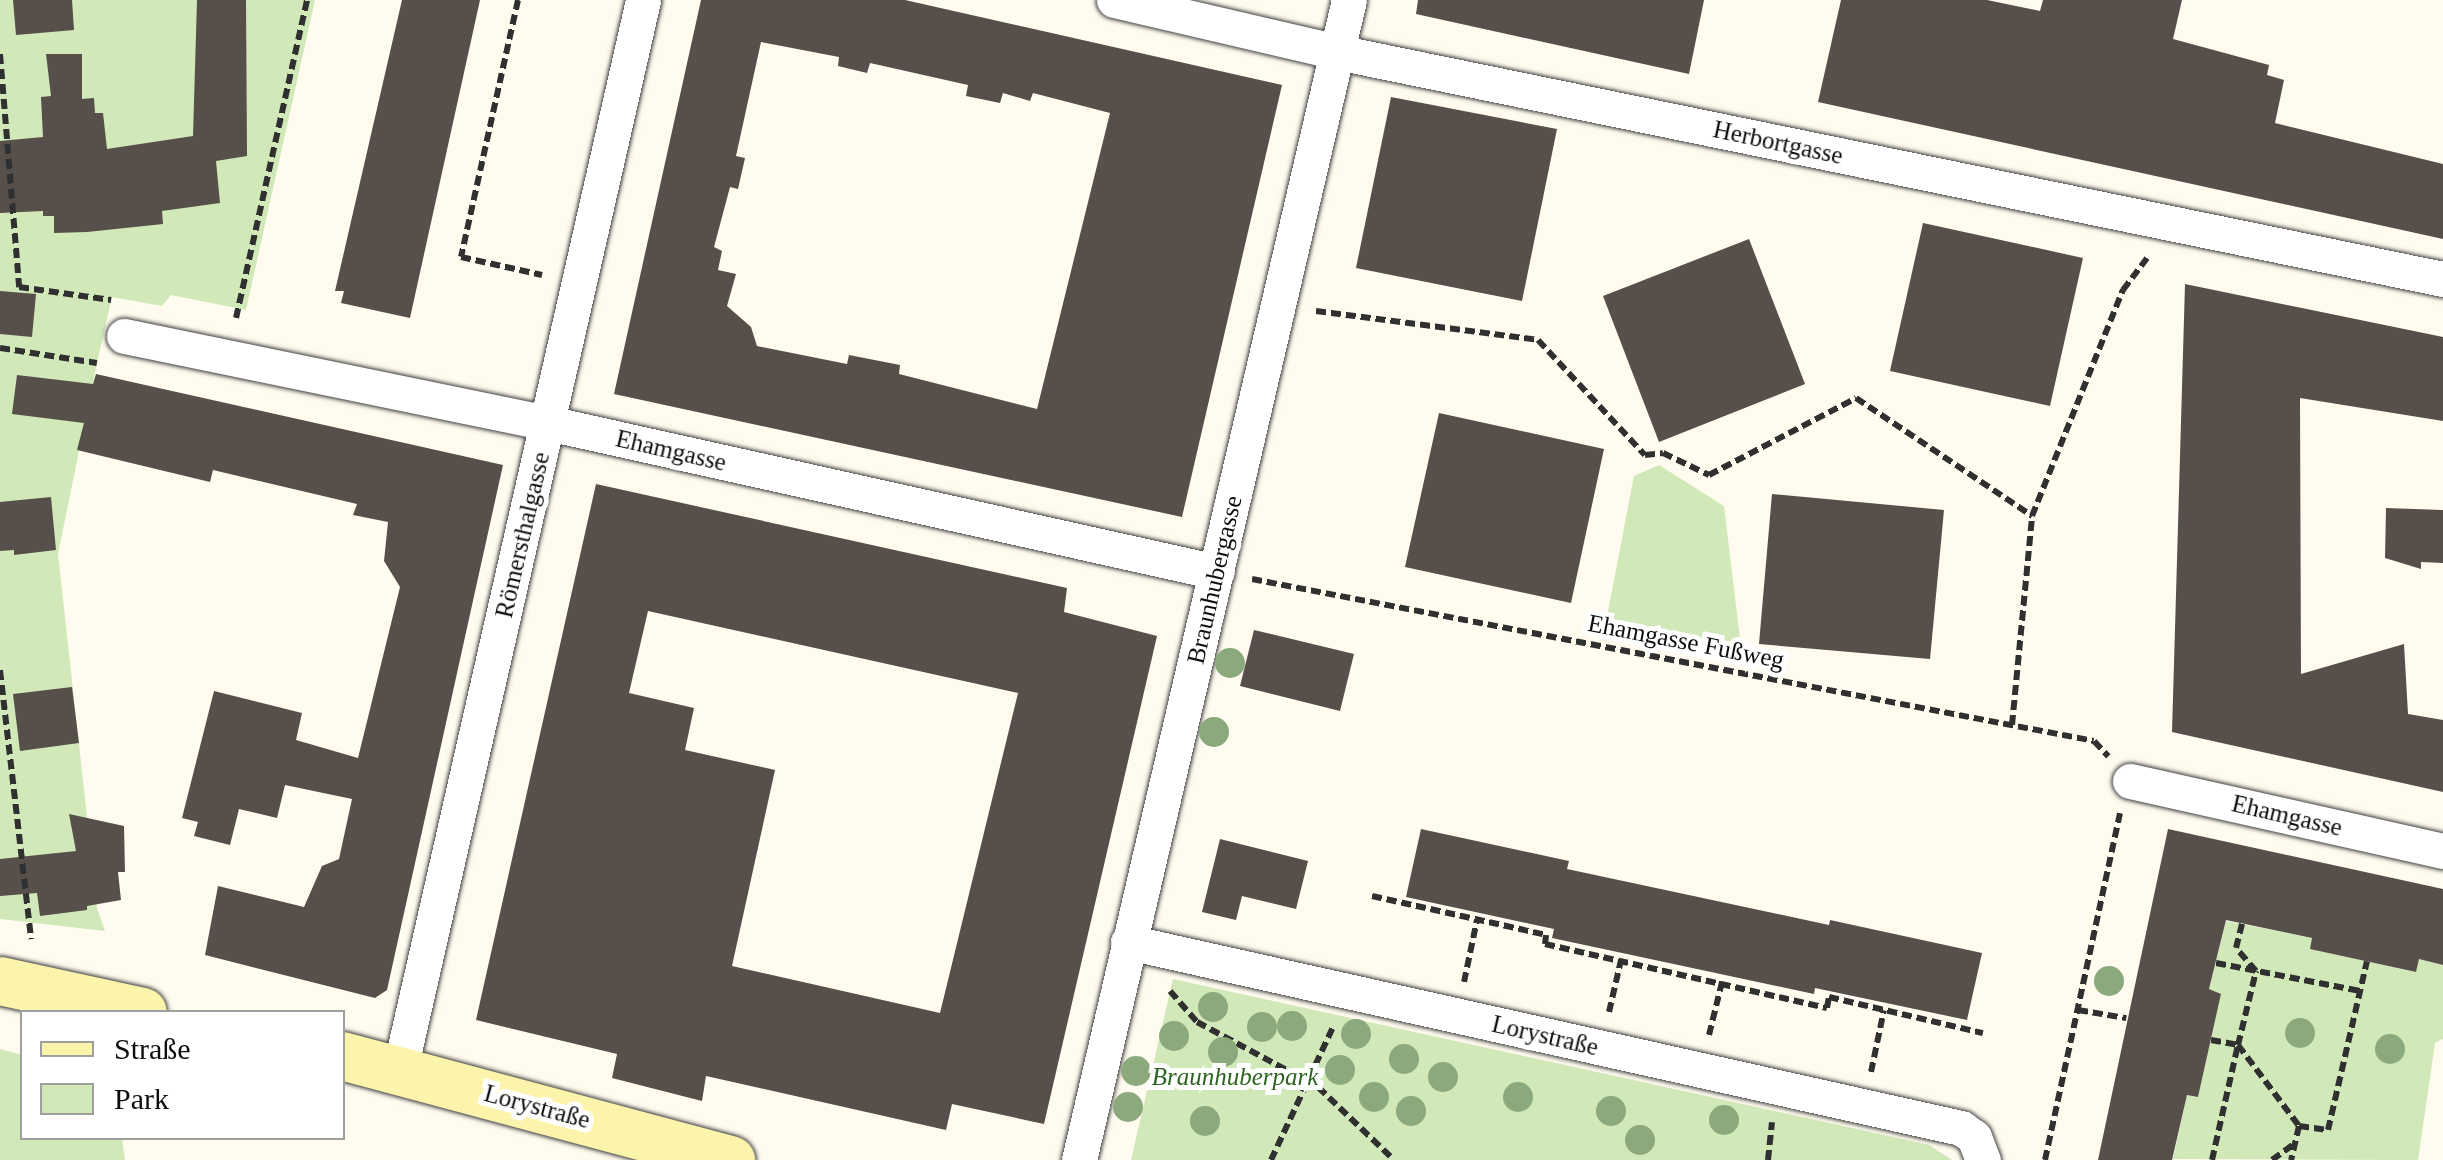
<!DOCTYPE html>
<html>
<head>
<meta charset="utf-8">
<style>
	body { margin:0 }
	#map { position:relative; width:2443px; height:1160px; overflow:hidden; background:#fffbef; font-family:Georgia,serif }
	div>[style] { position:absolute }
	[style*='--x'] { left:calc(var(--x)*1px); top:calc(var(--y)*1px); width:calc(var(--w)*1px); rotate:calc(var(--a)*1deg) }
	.green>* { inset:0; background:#d1e8b9 }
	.building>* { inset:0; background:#564f4a }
	.path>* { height:6px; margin-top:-3px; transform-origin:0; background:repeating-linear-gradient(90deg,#303030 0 10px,transparent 0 15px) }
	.roads { filter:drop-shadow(0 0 2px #414141) drop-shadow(0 0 2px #414141) }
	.street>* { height:35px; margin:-17.5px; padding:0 17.5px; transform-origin:17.5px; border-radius:17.5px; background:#fff }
	.secondary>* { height:48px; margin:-24px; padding:0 24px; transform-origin:24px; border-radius:24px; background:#fdf4ac }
	.trees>* { width:30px; height:30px; margin:-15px; border-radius:50%; background:#8ca87d }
	span { translate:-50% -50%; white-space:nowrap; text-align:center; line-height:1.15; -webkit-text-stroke:10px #fff; paint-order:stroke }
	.street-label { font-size:25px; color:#0e0e0e }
	.park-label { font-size:25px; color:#2d641f; font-style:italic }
	.legend { position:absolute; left:20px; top:1010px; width:325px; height:130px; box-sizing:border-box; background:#fff; border:2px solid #9f9f9f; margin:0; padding:12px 18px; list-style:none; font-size:30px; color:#0e0e0e }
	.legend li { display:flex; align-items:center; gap:20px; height:50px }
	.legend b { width:50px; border:2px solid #9f9f9f }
</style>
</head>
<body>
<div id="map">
	<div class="green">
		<i style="clip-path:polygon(0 0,315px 0,246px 310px,171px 295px,162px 306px,112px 297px,97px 363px,58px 554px,97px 908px,105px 931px,0 919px)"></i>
		<i style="clip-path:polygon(1659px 465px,1724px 506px,1742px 655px,1605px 627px,1634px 476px)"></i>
		<i style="clip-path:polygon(2226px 921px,2312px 938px,2311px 949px,2415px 972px,2419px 959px,2443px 965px,2443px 1039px,2435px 1043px,2418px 1160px,2173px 1159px,2187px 1095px,2198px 1097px,2221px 995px,2209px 989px)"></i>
		<i style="clip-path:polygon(1173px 979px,1929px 1145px,1952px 1160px,1131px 1160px)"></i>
		<i style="clip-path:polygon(0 1049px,22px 1055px,22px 1138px,122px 1138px,125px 1160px,0 1160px)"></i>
	</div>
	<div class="building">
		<i style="clip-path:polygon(13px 0,72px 0,74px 30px,16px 35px)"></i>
		<i style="clip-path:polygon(197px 0,246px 0,247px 156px,216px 161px,220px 203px,162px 211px,163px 224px,87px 232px,54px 233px,54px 216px,43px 216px,43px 211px,0 213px,0 141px,43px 137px,41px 97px,51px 96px,46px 54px,82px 54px,82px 99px,94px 98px,95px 113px,103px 113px,107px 149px,193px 136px)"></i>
		<i style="clip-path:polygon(402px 0,480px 0,410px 318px,341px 303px,344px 291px,335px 291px)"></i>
		<i style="clip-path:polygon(evenodd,701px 0,905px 0,1282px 85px,1182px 517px,614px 394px,701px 0,761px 42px,839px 57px,838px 66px,867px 73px,870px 63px,968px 85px,966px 96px,1000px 103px,1003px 93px,1030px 101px,1033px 93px,1110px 113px,1037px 409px,899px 374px,900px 365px,849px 355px,847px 364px,757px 346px,751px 327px,727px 306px,736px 274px,718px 270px,722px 251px,714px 247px,730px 187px,738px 189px,745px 158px,736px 156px,761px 42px)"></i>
		<i style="clip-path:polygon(1418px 0,1704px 0,1689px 74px,1416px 14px)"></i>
		<i style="clip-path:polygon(1841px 0,1987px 0,2040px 11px,2043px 0,2182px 0,2173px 39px,2269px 65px,2267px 75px,2284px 80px,2275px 123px,2443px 164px,2443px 239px,1818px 102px)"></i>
		<i style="clip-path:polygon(1391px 97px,1557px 129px,1522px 301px,1356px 268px)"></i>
		<i style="clip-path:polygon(1923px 223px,2083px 258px,2050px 406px,1890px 371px)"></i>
		<i style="clip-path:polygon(1749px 239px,1805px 384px,1659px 442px,1603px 296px)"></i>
		<i style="clip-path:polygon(2185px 284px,2443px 337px,2443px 421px,2300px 398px,2301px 674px,2404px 644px,2408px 714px,2443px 720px,2443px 792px,2172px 732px)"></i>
		<i style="clip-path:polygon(0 291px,36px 294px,32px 337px,0 334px)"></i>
		<i style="clip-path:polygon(96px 374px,503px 465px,387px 990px,375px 998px,205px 955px,218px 886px,304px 907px,322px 866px,339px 859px,352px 799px,285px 785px,277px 818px,239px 809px,230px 845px,194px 836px,198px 822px,182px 818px,214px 691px,302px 713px,296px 740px,358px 758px,400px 587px,384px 561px,388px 522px,353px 515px,357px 504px,213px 470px,210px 482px,77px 450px,84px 423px,12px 414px,17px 375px,93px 384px)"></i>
		<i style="clip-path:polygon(1439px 413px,1604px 449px,1571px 603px,1405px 567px)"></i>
		<i style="clip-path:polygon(evenodd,596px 484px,1067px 588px,1064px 612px,1157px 636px,1044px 1124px,952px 1104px,946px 1130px,706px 1076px,702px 1101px,612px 1078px,617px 1054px,476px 1020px,596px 484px,648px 611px,1018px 693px,940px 1013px,732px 966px,775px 770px,685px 750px,694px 708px,629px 693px,648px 611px)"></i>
		<i style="clip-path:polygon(1772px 494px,1944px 510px,1930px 659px,1759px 644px)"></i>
		<i style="clip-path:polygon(51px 497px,56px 550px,14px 555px,14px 550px,0 551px,0 502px)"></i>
		<i style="clip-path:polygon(2386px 508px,2443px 510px,2443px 563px,2421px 562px,2421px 569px,2385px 558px)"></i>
		<i style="clip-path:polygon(1254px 630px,1354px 654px,1340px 711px,1240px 686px)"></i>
		<i style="clip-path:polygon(72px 687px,79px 743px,20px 751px,13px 694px)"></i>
		<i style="clip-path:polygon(69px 814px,124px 826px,125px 872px,118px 872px,121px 900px,87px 906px,87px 910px,40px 916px,37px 893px,0 896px,0 859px,76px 851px)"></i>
		<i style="clip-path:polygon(1421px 829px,1569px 861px,1567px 869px,1829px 925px,1830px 920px,1982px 953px,1967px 1020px,1815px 988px,1814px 994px,1552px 938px,1554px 929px,1406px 897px)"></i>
		<i style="clip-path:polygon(2168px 829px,2443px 889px,2443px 965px,2419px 959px,2416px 972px,2310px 949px,2312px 938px,2226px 920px,2209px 989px,2221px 994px,2198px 1097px,2187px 1095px,2172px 1160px,2098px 1160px)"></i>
		<i style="clip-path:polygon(1220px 839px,1308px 861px,1296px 909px,1242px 896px,1236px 920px,1202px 912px)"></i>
	</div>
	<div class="path">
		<i style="--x:518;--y:0;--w:263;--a:102.5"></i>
		<i style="--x:461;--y:257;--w:83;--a:12.5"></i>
		<i style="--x:0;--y:54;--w:234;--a:85.3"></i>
		<i style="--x:19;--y:287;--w:93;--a:8"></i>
		<i style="--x:1316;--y:311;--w:224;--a:7.4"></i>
		<i style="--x:1538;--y:340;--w:157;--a:47.1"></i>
		<i style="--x:1645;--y:455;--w:18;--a:-6"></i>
		<i style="--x:1663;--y:453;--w:51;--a:25.6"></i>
		<i style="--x:1709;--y:475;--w:166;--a:-27.6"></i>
		<i style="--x:1856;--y:398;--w:212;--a:33.8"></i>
		<i style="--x:236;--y:318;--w:326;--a:-77.4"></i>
		<i style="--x:0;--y:348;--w:98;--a:8.8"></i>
		<i style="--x:1252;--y:579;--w:857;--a:10.89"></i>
		<i style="--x:2094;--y:741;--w:21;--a:47"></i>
		<i style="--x:0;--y:670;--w:271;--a:83.4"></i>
		<i style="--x:2012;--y:725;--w:210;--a:-84.5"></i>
		<i style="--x:2032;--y:516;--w:244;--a:-68.1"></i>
		<i style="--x:2123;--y:290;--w:40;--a:-53"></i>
		<i style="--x:1372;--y:896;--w:178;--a:12.6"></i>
		<i style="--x:1546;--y:935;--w:9;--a:96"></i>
		<i style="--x:1545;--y:944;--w:289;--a:12.8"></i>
		<i style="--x:1827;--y:1008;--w:11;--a:-80"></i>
		<i style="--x:1829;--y:997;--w:158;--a:13.2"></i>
		<i style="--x:2216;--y:963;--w:147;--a:11"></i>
		<i style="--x:1464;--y:982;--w:63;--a:-78.2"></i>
		<i style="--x:1170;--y:991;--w:41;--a:48.9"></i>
		<i style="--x:1197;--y:1022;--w:137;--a:28.2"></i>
		<i style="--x:1318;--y:1087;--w:105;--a:43.8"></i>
		<i style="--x:2078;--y:1010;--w:49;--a:9.5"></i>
		<i style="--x:1609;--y:1012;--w:53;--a:-77"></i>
		<i style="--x:1709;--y:1035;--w:55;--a:-76.2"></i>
		<i style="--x:2211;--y:1040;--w:27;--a:10"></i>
		<i style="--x:2238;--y:1045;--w:76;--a:-76.3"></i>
		<i style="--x:2256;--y:971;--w:30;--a:-131"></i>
		<i style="--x:2236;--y:948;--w:25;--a:-76"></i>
		<i style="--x:1871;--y:1072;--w:63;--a:-78.2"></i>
		<i style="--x:2299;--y:1126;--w:29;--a:8"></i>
		<i style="--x:2328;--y:1130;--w:173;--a:-77"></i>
		<i style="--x:1271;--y:1160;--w:149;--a:-65"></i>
		<i style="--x:1768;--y:1160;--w:38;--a:-84"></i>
		<i style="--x:2045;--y:1160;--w:355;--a:-77.8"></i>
		<i style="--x:2212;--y:1160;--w:118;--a:-77.3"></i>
		<i style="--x:2238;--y:1045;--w:101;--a:53"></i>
		<i style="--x:2299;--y:1126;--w:35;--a:103"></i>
		<i style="--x:2272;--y:1160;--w:29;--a:-36"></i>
	</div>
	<div class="roads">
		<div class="street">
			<i style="--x:1114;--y:0;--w:229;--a:13.1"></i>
			<i style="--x:1337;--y:52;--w:1129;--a:11.6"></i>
			<i style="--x:124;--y:336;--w:433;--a:11.6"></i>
			<i style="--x:548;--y:423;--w:685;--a:12.56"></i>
			<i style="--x:2130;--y:781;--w:321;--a:12.6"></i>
			<i style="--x:1128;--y:942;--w:854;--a:12.59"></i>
			<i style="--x:1961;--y:1128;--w:16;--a:35"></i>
			<i style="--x:1974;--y:1137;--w:25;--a:69"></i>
			<i style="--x:400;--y:1069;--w:1096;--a:-77.19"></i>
			<i style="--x:1079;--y:1160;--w:1191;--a:-76.9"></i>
		</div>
		<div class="secondary">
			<i style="--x:0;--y:981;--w:146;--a:12.2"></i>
			<i style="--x:342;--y:1056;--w:403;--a:15"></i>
		</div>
	</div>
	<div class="trees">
		<i style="left:1230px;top:663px"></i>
		<i style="left:1214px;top:732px"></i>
		<i style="left:2109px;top:981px"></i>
		<i style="left:1213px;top:1007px"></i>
		<i style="left:1292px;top:1026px"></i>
		<i style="left:1262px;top:1027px"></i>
		<i style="left:2300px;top:1033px"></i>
		<i style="left:1356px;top:1034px"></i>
		<i style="left:1174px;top:1036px"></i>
		<i style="left:2390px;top:1049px"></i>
		<i style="left:1223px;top:1052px"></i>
		<i style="left:1404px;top:1059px"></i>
		<i style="left:1340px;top:1070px"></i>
		<i style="left:1136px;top:1071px"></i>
		<i style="left:1443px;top:1077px"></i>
		<i style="left:1374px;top:1097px"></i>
		<i style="left:1518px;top:1097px"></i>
		<i style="left:1128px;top:1107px"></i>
		<i style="left:1411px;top:1111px"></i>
		<i style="left:1611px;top:1111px"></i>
		<i style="left:1724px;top:1120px"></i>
		<i style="left:1205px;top:1121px"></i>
		<i style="left:1640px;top:1140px"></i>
	</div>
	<div class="street-label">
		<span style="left:1778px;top:143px;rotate:12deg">Herbortgasse</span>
		<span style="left:671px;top:451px;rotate:13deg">Ehamgasse</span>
		<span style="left:523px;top:535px;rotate:-77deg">Römersthalgasse</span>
		<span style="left:1215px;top:580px;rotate:-77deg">Braunhubergasse</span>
		<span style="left:1686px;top:642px;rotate:11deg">Ehamgasse Fußweg</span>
		<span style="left:2287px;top:816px;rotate:13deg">Ehamgasse</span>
		<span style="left:1545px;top:1036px;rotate:13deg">Lorystraße</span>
		<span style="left:537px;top:1107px;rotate:15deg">Lorystraße</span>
	</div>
	<div class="park-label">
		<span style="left:1235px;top:1077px">Braunhuberpark</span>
	</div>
	<ul class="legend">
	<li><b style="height:12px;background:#fdf4ac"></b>Straße</li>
	<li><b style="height:28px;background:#d1e8b9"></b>Park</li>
	</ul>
</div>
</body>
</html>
